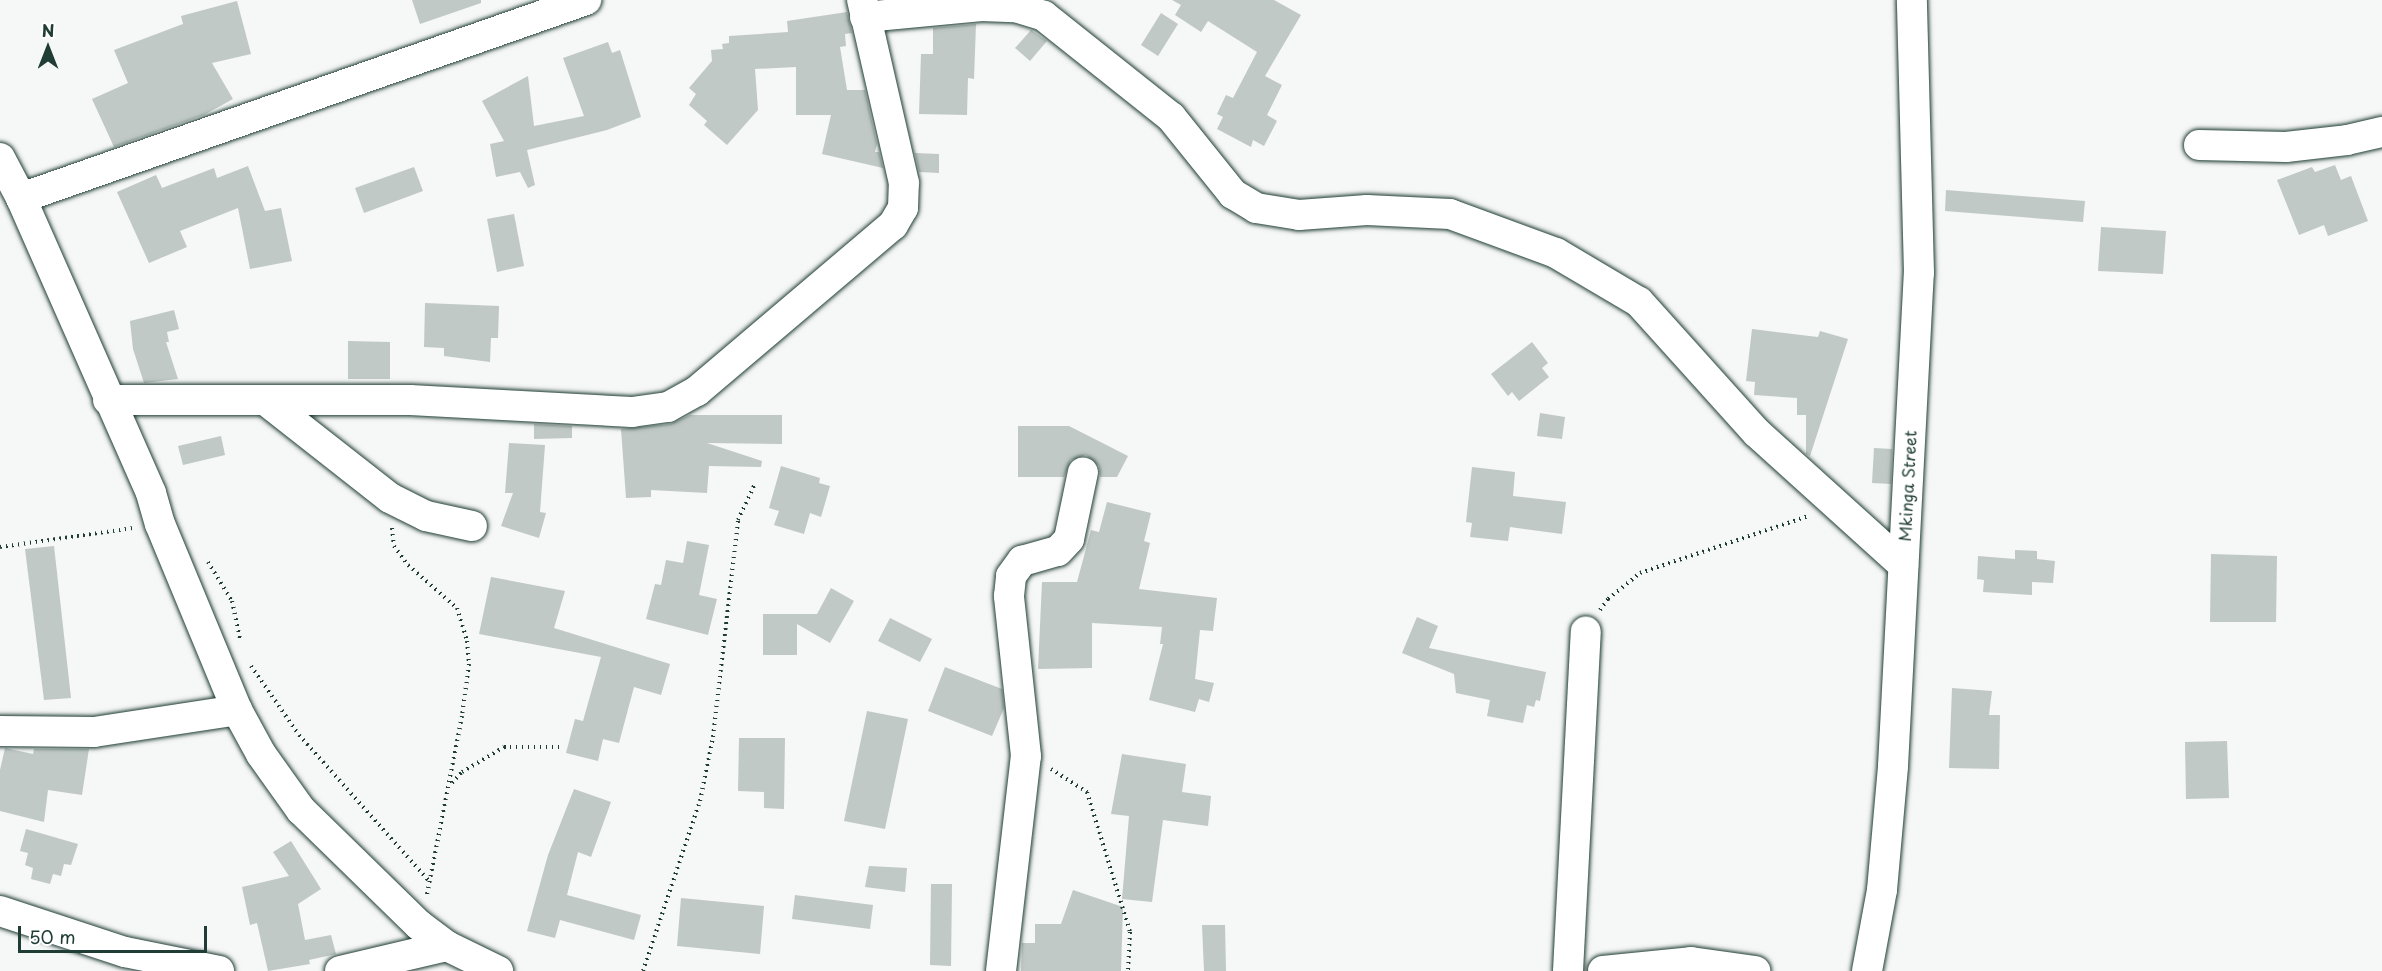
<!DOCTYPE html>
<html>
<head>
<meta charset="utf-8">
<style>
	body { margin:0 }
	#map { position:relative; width:2382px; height:971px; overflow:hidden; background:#f6f7f7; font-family:"Playpen Sans",sans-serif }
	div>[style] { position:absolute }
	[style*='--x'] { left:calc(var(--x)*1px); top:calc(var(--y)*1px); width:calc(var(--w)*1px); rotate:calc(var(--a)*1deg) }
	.building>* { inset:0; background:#c0c9c6 }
	.path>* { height:4px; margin-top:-2px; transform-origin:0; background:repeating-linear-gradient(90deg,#1f3d34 0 1.5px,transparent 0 6px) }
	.roads { filter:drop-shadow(0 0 2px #1f3d34) drop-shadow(0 0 2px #1f3d34) }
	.minor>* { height:30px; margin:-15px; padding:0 15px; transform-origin:15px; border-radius:15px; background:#fff }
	span { translate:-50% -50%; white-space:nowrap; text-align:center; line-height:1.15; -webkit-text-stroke:5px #fff; paint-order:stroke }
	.street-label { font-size:16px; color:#1f3d34 }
	.north { position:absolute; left:18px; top:18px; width:60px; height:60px; -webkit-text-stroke:4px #fff; paint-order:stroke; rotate:0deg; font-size:16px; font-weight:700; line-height:24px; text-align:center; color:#1f3d34 }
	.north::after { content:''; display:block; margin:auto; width:21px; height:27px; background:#1f3d34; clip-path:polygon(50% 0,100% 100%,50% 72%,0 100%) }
	.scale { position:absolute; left:18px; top:926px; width:189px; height:27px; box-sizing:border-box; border:3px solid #1f3d34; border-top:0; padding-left:8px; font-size:18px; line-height:21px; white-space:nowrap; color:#1f3d34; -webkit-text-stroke:4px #fff; paint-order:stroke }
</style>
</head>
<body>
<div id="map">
	<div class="building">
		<i style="clip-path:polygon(412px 0,481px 0,481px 3px,420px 24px)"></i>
		<i style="clip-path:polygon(1172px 0,1274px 0,1301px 15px,1265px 76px,1282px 85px,1267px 115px,1277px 121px,1264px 146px,1253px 140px,1251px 147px,1217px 129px,1223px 117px,1217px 114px,1226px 95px,1233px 98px,1257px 52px,1208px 21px,1201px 32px,1175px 15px,1181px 5px)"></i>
		<i style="clip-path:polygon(237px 1px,251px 54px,212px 63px,233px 99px,204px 115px,114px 147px,92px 99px,128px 83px,114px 50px,183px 24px,181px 16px)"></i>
		<i style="clip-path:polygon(847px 12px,852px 33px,845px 34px,846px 46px,840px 47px,847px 90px,865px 90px,877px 144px,875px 152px,879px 152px,883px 168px,822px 154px,831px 115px,796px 115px,796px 67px,755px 69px,758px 110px,727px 145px,704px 125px,707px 121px,689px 105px,696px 94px,689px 88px,712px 61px,711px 50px,723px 49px,722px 44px,729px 43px,729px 36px,788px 32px,787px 21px)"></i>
		<i style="clip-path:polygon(1161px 13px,1178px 24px,1158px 56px,1141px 45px)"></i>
		<i style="clip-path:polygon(976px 24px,974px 79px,968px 78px,967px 115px,919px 114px,921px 54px,933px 54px,933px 28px)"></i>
		<i style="clip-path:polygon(1031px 30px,1047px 41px,1030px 61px,1015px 48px)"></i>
		<i style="clip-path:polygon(608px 42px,612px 53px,620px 50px,641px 117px,607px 130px,527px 150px,535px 185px,528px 188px,520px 172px,496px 177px,490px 144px,504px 141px,482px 101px,528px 76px,534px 126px,584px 116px,563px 58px)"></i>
		<i style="clip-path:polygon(915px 153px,939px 154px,939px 173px,919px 172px)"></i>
		<i style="clip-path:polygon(2335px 165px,2341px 180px,2351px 176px,2368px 221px,2328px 236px,2324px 225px,2299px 235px,2277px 180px,2312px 167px,2315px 172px)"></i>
		<i style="clip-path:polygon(248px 166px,265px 211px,281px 208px,292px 261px,250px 269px,238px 208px,180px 231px,187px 247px,149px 263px,117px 192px,156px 175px,162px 188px,214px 168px,217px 178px)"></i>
		<i style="clip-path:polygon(414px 167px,423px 191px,364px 213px,355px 188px)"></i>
		<i style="clip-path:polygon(1946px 190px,2085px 201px,2083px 222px,1945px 211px)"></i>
		<i style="clip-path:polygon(514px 214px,524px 266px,497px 272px,487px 219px)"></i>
		<i style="clip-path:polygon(2101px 227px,2166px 231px,2163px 274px,2098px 271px)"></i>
		<i style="clip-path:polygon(425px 303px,499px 306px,498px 338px,491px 338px,490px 362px,444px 356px,444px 348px,424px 347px)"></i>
		<i style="clip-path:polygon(174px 310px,179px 329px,167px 332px,169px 342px,166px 342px,178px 379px,144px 383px,133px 349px,130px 321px)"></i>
		<i style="clip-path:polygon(1752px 329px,1818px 337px,1820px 331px,1848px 339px,1810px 456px,1806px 454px,1806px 415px,1797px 415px,1797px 398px,1754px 395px,1755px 382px,1746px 381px)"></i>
		<i style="clip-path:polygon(348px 341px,390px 342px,390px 379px,348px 379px)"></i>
		<i style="clip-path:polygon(1532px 342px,1548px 363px,1542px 368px,1549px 377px,1519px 401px,1512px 392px,1508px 396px,1491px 374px)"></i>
		<i style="clip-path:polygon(1540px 413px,1565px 417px,1562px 439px,1537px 436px)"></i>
		<i style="clip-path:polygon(690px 415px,782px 415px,782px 444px,707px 443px,762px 461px,761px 467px,709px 466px,707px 493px,651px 490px,651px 497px,626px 498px,621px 429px,670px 424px)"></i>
		<i style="clip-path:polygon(534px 424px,572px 426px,572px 438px,534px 439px)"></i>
		<i style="clip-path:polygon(1018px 426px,1069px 426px,1128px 456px,1117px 477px,1100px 477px,1099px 466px,1086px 455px,1071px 460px,1064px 477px,1018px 477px)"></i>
		<i style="clip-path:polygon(221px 436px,225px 455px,183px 465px,178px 446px)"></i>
		<i style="clip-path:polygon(509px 443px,545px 445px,540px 512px,546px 513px,539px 538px,501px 526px,513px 493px,505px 493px)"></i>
		<i style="clip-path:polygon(1874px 448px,1892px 449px,1891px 484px,1872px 483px)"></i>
		<i style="clip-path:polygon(781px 466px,820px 478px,819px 483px,830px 486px,821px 517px,810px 513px,804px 534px,774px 525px,779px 511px,769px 508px)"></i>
		<i style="clip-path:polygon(1472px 467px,1515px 472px,1513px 496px,1566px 502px,1562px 534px,1510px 527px,1508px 541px,1470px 537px,1472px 523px,1466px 522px)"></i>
		<i style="clip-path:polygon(1107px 502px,1151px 513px,1144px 541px,1150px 543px,1139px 589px,1217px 598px,1213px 631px,1200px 630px,1195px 679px,1214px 683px,1209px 702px,1199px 699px,1195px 712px,1149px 700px,1163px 644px,1160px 644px,1162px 627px,1092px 623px,1092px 668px,1038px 669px,1042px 582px,1077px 582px,1091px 530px,1099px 532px)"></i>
		<i style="clip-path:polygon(687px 541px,709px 545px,699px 595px,717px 599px,708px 635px,646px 619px,655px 584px,661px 585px,666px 560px,683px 563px)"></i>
		<i style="clip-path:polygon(54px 546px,71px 698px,44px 700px,25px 549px)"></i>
		<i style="clip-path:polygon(2015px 550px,2037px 551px,2037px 559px,2055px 561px,2053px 583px,2032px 582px,2032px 595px,1983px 592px,1984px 580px,1977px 579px,1978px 556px,2015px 559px)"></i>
		<i style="clip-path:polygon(2211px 554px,2277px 556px,2276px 622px,2210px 622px)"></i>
		<i style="clip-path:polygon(491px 577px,565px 591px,554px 628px,670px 664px,661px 695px,634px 687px,619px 743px,603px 739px,598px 761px,566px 753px,575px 719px,583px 721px,601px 657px,479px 634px)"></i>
		<i style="clip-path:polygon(831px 588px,854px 601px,830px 643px,797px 624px,797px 655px,763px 655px,763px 614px,817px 614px)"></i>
		<i style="clip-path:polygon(1417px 617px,1438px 626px,1429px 648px,1546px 672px,1540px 701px,1536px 700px,1534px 707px,1527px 705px,1523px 723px,1487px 716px,1490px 700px,1456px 693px,1454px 674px,1402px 653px)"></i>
		<i style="clip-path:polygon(890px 618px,932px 639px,920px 662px,878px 641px)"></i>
		<i style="clip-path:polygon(945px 667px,1002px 689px,1004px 708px,992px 736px,928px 711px)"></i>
		<i style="clip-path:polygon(1952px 688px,1992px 691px,1989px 715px,2000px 715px,1999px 769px,1949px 768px)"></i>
		<i style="clip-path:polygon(867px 711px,908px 719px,885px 829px,844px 821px)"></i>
		<i style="clip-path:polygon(739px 738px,785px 738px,784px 809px,764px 808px,764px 792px,738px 791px)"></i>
		<i style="clip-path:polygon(2227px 741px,2229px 798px,2186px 799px,2185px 742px)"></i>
		<i style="clip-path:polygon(5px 748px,33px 754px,34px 749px,89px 749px,82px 795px,48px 790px,44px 822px,0 811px,0 770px)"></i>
		<i style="clip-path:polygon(1122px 754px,1186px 764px,1182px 792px,1211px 796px,1208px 826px,1163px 820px,1152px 902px,1122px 899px,1129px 816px,1111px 814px)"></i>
		<i style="clip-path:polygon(574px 789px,611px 802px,591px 857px,578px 852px,567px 895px,641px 915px,634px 940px,560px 920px,555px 938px,527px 931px,548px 855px)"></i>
		<i style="clip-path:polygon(26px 829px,78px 844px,71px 865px,64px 864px,61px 876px,53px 874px,50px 884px,31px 879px,33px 868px,25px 865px,28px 853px,20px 851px)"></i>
		<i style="clip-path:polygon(291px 841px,321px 889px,298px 904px,305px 940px,331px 935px,336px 954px,309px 960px,310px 964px,268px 971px,257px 923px,250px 925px,242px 887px,289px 876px,273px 852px)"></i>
		<i style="clip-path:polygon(869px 866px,907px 868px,905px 892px,865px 887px)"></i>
		<i style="clip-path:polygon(931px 884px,952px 884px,951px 966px,930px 965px)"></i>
		<i style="clip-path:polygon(1073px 890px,1123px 907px,1121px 971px,1021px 971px,1022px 943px,1035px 943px,1035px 924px,1061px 924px)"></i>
		<i style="clip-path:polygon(795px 895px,873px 905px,870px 929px,792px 919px)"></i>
		<i style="clip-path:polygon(681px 898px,764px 906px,760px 954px,677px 946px)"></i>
		<i style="clip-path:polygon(1202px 925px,1225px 925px,1226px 971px,1204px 971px)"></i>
	</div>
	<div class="path">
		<i style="--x:392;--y:528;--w:18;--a:84"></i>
		<i style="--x:394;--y:546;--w:24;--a:54"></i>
		<i style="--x:408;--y:565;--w:65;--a:41.3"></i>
		<i style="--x:457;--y:608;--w:34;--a:73"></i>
		<i style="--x:467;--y:641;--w:23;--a:85"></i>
		<i style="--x:469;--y:664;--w:52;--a:97.7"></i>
		<i style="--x:462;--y:716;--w:182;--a:101.1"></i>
		<i style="--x:0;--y:547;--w:134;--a:-8.1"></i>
		<i style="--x:208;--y:562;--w:46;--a:58.4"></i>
		<i style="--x:232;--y:601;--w:40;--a:78"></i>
		<i style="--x:1600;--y:610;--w:14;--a:-54"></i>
		<i style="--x:1608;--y:599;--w:41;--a:-39.1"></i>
		<i style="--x:1640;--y:573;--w:177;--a:-18.7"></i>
		<i style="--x:251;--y:666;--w:84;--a:55.2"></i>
		<i style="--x:299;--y:735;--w:197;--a:48.3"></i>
		<i style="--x:1051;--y:769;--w:43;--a:32.6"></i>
		<i style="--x:1087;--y:792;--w:146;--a:72.9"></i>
		<i style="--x:1130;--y:932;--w:39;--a:93"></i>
		<i style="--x:452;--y:783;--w:15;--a:-48"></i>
		<i style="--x:462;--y:772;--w:49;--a:-30.8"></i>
		<i style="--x:504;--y:747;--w:55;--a:0"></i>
		<i style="--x:643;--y:971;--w:179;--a:-71.5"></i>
		<i style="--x:700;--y:801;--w:65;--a:-78.5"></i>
		<i style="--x:713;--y:737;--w:218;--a:-83.4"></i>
		<i style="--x:738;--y:520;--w:38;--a:-65"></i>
	</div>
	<div class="roads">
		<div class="minor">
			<i style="--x:865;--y:17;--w:117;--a:-5.4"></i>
			<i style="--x:981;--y:6;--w:34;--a:2"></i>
			<i style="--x:1015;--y:7;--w:30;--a:17"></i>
			<i style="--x:1044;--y:16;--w:162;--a:38.5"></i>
			<i style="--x:1171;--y:117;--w:99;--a:51.2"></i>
			<i style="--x:1233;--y:194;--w:27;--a:31"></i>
			<i style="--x:1256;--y:208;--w:44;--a:9.2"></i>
			<i style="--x:1299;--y:215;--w:68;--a:-4.2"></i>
			<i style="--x:1367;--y:210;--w:83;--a:2.8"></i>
			<i style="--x:1450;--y:214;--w:113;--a:20.2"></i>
			<i style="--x:1556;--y:253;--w:96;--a:30.6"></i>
			<i style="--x:1639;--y:302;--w:176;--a:48"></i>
			<i style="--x:1757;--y:433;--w:197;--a:42.1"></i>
			<i style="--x:2199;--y:145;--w:87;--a:1.3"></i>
			<i style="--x:2286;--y:147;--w:61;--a:-6.5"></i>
			<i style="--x:2347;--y:140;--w:36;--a:-13"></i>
			<i style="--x:0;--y:158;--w:45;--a:62.3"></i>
			<i style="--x:21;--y:198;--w:322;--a:66.2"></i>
			<i style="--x:151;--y:493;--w:32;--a:74"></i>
			<i style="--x:160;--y:524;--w:201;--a:67.5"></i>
			<i style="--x:237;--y:710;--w:50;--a:61.4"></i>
			<i style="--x:261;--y:754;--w:69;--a:54.5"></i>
			<i style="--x:301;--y:810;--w:165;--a:44.3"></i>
			<i style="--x:419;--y:925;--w:35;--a:37"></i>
			<i style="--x:447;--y:946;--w:57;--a:26.1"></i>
			<i style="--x:21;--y:198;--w:599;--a:-19.31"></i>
			<i style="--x:108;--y:400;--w:302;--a:0"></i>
			<i style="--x:410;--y:400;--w:222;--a:3.1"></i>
			<i style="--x:632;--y:412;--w:36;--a:-8"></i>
			<i style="--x:668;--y:407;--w:33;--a:-29"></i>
			<i style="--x:697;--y:391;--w:257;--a:-40.3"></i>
			<i style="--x:893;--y:225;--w:20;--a:-60"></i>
			<i style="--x:903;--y:208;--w:25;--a:-88"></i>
			<i style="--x:904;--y:183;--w:188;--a:-102.9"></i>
			<i style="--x:265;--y:400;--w:159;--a:38.1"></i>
			<i style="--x:390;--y:498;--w:40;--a:26.6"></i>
			<i style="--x:426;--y:516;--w:47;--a:12.3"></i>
			<i style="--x:0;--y:731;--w:94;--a:0.6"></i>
			<i style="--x:94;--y:732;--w:145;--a:-8.7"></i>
			<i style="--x:0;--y:911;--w:132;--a:18.2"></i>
			<i style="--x:125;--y:952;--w:96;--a:11.4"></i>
			<i style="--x:340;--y:971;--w:110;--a:-13.2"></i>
			<i style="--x:1001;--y:971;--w:216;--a:-83.4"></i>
			<i style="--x:1026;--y:756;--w:161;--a:-96.1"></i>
			<i style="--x:1009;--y:596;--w:20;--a:-84"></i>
			<i style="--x:1011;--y:576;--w:19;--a:-54"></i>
			<i style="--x:1022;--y:561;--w:37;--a:-16"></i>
			<i style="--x:1058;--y:551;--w:16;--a:-47"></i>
			<i style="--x:1069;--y:539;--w:68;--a:-78.2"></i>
			<i style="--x:1568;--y:971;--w:340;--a:-87"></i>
			<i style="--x:1603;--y:971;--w:88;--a:-5.8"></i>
			<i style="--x:1691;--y:962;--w:65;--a:8"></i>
			<i style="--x:1867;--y:971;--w:82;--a:-79.5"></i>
			<i style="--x:1882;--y:890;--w:124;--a:-84.9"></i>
			<i style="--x:1893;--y:766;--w:494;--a:-87"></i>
			<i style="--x:1919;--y:273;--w:273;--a:-91.5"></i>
		</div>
	</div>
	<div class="street-label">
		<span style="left:1907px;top:486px;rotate:-87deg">Mkinga Street</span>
	</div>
	<div class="north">N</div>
	<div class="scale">50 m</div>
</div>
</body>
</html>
